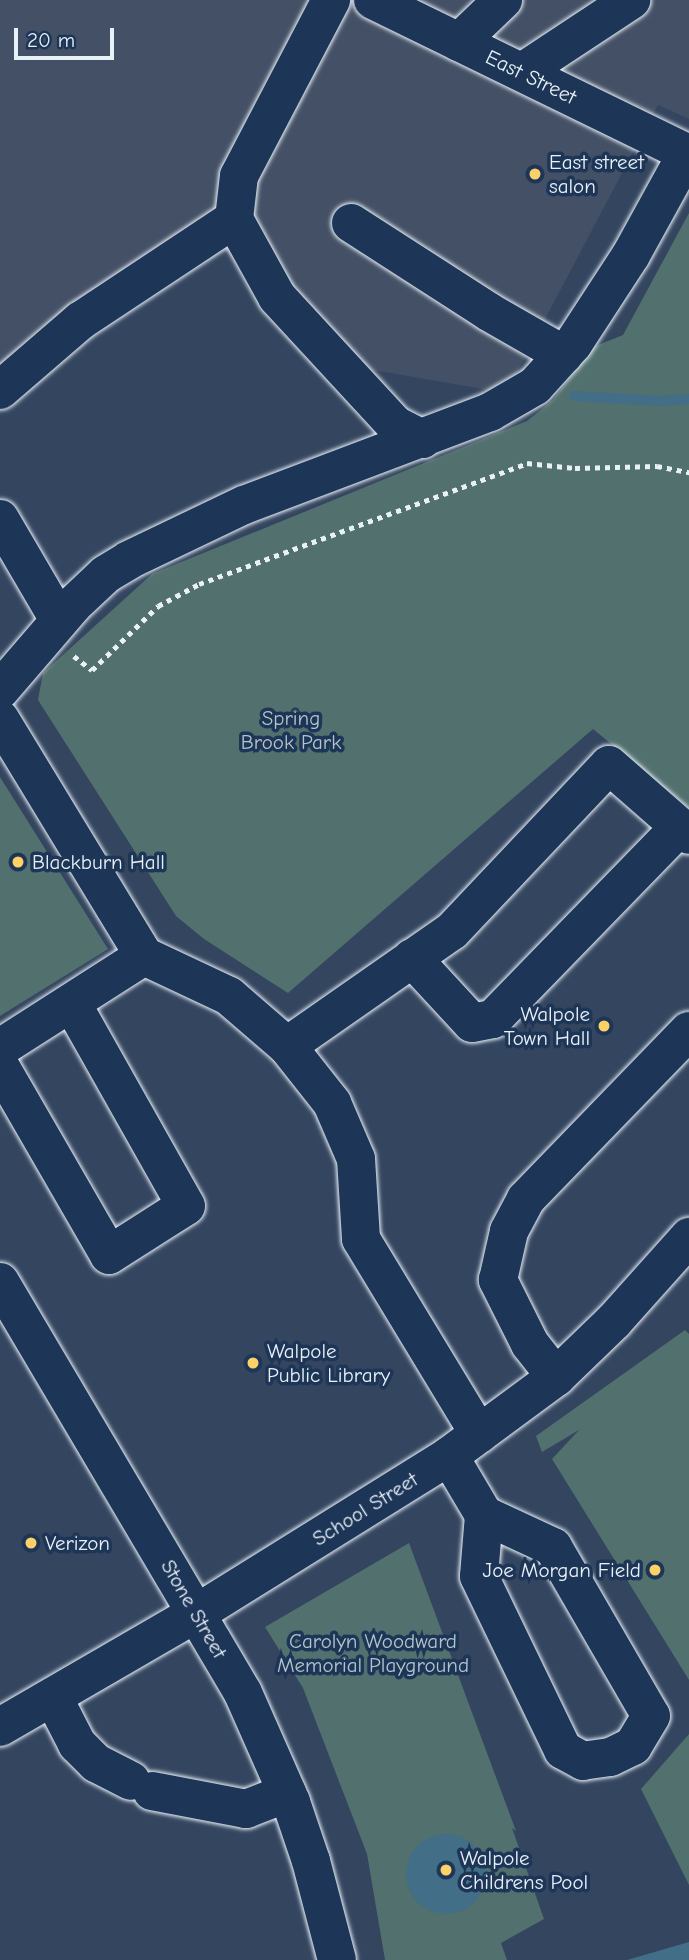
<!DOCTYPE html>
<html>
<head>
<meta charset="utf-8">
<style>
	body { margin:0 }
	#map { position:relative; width:689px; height:1960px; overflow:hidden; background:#34455f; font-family:"Comic Neue",sans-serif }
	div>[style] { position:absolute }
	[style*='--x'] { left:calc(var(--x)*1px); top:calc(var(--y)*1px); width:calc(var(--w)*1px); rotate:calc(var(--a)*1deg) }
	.built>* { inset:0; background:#445065 }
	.green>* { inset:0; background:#52706e }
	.water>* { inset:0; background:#426e87 }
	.round { border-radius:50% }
	.stream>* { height:10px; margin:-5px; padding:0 5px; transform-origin:5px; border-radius:5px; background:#426e87 }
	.path>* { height:4.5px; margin-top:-2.25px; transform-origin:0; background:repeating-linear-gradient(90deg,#e8f1f8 0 5px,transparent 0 10px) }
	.roads { filter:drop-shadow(0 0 2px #e8f1f8) drop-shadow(0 0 2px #e8f1f8) }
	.minor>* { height:38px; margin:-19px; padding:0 19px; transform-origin:19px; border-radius:19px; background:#1d3557 }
	.major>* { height:38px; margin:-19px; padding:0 19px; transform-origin:19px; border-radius:19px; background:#1d3557 }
	.dots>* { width:19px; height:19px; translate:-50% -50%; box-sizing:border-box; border:4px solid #1d3557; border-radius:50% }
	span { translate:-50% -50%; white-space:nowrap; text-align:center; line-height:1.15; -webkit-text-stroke:7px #1d3557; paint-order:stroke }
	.street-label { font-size:21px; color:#e8f1f8 }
	.poi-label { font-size:21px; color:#e8f1f8 }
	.left { translate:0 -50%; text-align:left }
	.right { translate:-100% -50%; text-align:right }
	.park-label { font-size:21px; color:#b4c4c8 }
	.scale { position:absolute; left:14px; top:28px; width:100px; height:32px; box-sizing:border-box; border:4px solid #e8f1f8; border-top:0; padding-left:9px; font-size:21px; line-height:24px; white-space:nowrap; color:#e8f1f8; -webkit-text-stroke:5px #1d3557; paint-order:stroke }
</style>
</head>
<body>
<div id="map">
	<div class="built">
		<i style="clip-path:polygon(0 0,689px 0,689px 119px,658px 105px,506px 393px,356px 367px,225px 251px,0 371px)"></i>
	</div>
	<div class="green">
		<i style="clip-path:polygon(689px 213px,689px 808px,593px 729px,288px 993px,204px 939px,176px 916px,38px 700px,43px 673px,152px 574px,527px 421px,553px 400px,593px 347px,623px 335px)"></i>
		<i style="clip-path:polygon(0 777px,108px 949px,0 1016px)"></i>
		<i style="clip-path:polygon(685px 1330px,689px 1334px,689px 1680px,552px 1459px,579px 1430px,542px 1452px,536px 1436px)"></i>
		<i style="clip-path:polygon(409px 1543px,516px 1831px,512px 1828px,544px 1919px,501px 1943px,507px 1960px,385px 1960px,367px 1854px,303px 1688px,265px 1627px)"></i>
		<i style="clip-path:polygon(689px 1734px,689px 1885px,641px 1789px)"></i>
	</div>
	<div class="water">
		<i class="round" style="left:406px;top:1834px;width:80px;height:80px"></i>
		<i style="clip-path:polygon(689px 1942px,689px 1960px,627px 1960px)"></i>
	</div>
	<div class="stream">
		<i style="--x:574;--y:396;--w:85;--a:3.4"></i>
		<i style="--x:659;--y:401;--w:30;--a:-4"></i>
	</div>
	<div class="path">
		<i style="--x:74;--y:656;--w:23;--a:38"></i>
		<i style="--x:92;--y:670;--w:92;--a:-44.1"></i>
		<i style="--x:158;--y:606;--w:47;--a:-28.2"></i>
		<i style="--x:199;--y:584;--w:350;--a:-20.2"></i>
		<i style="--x:527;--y:463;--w:48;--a:5.9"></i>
		<i style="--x:575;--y:468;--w:82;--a:-1.4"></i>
		<i style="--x:657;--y:466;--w:33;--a:11"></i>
	</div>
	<div class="roads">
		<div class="minor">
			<i style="--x:459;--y:42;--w:61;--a:-43.7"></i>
			<i style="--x:522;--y:72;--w:131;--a:-33.4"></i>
			<i style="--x:234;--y:219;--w:43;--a:-83.4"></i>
			<i style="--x:239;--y:176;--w:199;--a:-62.4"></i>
			<i style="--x:351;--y:223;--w:164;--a:32.8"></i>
			<i style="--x:489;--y:312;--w:86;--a:29.8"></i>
			<i style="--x:0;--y:390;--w:106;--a:-40.8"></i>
			<i style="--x:80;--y:321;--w:185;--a:-33.5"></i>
			<i style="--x:234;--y:219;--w:89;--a:61.1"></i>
			<i style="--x:277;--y:297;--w:174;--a:47.3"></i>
			<i style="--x:395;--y:425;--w:31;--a:27"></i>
			<i style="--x:0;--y:519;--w:117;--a:59.7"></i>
			<i style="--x:0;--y:690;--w:112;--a:-49.3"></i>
			<i style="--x:73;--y:605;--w:45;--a:-43.2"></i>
			<i style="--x:106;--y:574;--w:27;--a:-31"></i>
			<i style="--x:129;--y:560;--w:127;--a:-25.6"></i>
			<i style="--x:244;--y:505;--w:263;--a:-20.7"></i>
			<i style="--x:490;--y:412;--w:52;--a:-30"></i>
			<i style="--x:535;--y:386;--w:57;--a:-47.9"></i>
			<i style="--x:573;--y:344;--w:106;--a:-56.9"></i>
			<i style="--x:631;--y:255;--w:116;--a:-61.2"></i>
			<i style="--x:0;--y:719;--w:277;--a:58.7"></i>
			<i style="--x:144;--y:956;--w:94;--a:25.2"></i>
			<i style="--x:229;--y:996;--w:77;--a:40.8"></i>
			<i style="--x:287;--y:1046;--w:73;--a:51.7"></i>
			<i style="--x:332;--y:1103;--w:61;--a:66.8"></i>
			<i style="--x:356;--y:1159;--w:80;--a:86.4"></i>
			<i style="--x:361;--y:1239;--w:228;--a:58.8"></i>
			<i style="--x:412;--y:958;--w:88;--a:47.3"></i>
			<i style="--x:472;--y:1023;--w:21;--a:-11"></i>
			<i style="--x:493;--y:1019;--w:268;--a:-45.8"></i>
			<i style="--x:287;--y:1046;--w:201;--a:-34.9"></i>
			<i style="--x:452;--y:931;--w:228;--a:-46.6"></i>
			<i style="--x:609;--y:765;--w:106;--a:41.2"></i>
			<i style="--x:0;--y:1048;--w:171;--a:-32.6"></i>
			<i style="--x:0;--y:1066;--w:218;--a:60"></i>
			<i style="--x:109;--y:1255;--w:91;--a:-32.5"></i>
			<i style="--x:186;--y:1206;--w:232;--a:-119.4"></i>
			<i style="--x:0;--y:1282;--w:477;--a:59.4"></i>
			<i style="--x:243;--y:1693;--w:119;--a:66.2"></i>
			<i style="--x:291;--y:1802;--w:62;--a:71.3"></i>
			<i style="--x:311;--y:1861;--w:102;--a:75.3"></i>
			<i style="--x:556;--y:1377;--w:42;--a:-128.2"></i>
			<i style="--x:530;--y:1344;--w:72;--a:-116.6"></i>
			<i style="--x:498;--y:1280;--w:50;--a:-77.3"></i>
			<i style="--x:509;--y:1231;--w:36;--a:-62"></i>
			<i style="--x:526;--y:1199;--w:234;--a:-45.9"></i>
			<i style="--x:449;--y:1456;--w:69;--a:59.3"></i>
			<i style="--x:484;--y:1515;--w:76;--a:24.9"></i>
			<i style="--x:553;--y:1547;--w:195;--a:59.9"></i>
			<i style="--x:651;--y:1716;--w:35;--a:121"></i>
			<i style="--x:633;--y:1746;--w:25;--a:154"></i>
			<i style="--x:610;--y:1757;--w:27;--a:172"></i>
			<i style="--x:583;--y:1761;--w:23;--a:-151"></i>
			<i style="--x:563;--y:1750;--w:193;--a:-115.8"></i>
			<i style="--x:479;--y:1576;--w:61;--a:-85.3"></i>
			<i style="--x:53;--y:1697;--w:53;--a:62.9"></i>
			<i style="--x:77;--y:1744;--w:27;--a:45"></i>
			<i style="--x:96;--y:1763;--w:39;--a:27"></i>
			<i style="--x:0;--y:1727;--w:228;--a:-30.1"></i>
			<i style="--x:197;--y:1613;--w:297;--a:-31.9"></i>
			<i style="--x:449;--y:1456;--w:133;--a:-36.4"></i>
			<i style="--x:556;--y:1377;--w:81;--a:-44"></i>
			<i style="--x:614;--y:1321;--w:113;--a:-48.2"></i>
			<i style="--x:152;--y:1791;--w:96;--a:10.8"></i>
			<i style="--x:246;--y:1809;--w:44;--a:-21.3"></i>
		</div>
		<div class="major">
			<i style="--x:373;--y:0;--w:352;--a:26"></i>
		</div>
	</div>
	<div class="dots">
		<i style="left:535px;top:174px;background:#ffd166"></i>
		<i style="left:18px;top:862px;background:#ffd166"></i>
		<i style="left:604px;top:1026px;background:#ffd166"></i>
		<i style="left:253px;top:1363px;background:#ffd166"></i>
		<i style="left:31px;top:1543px;background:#ffd166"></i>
		<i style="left:655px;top:1570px;background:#ffd166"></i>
		<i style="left:446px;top:1870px;background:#ffd166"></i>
	</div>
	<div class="street-label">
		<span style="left:531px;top:77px;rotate:26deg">East Street</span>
		<span style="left:365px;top:1509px;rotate:-32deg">School Street</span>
		<span style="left:194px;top:1609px;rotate:60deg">Stone Street</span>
	</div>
	<div class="poi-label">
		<span class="left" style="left:549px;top:174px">East street<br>salon</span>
		<span class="left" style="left:32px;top:862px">Blackburn Hall</span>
		<span class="right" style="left:590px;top:1026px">Walpole<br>Town Hall</span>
		<span class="left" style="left:267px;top:1363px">Walpole<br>Public Library</span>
		<span class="left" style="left:45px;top:1543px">Verizon</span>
		<span class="right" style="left:641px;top:1570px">Joe Morgan Field</span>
		<span class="left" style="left:460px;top:1870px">Walpole<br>Childrens Pool</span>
	</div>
	<div class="park-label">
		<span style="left:291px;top:730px">Spring<br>Brook Park</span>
		<span style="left:373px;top:1653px">Carolyn Woodward<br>Memorial Playground</span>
	</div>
	<div class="scale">20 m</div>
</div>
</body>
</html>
